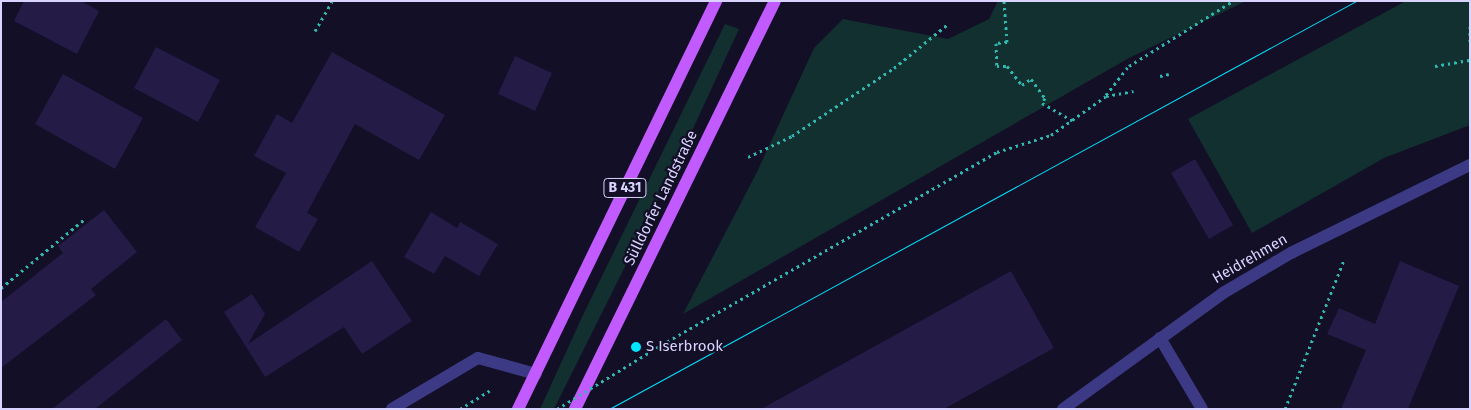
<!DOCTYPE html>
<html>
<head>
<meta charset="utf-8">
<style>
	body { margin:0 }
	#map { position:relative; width:1471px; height:410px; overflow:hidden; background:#130f26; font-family:"Fira Sans",sans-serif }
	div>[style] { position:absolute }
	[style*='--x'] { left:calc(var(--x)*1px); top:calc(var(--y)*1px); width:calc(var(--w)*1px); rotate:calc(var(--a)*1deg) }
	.green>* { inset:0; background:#12302f }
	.building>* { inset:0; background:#241b47 }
	.path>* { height:3px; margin-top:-1.5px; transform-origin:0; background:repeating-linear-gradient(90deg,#2fb8b0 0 2.5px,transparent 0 6.5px) }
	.minor>* { height:12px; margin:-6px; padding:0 6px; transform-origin:6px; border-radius:6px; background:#3d3a85 }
	.major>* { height:12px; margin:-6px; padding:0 6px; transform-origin:6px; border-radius:6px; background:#c25bff }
	.tram>* { height:1px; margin:-0.5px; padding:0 0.5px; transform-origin:0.5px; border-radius:0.5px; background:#00e5ff }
	.path-bridge>* { height:3px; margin-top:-1.5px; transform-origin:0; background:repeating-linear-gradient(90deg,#2fb8b0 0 2.5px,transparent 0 6.5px) }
	.dots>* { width:14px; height:14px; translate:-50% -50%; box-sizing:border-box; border:2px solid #130f26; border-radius:50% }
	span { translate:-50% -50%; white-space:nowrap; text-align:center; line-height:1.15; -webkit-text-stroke:4.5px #130f26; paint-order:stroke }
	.shield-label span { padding:1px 4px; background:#130f26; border:1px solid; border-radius:4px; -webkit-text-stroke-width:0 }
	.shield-label { font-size:14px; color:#d9d4ff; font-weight:700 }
	.street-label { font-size:15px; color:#d9d4ff }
	.poi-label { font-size:15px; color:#d9d4ff }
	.left { translate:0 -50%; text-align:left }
	.frame { position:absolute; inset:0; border:2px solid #d9d4ff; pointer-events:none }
</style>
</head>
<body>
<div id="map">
	<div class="green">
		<i style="clip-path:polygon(998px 1px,1246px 1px,1129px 58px,683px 314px,757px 172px,814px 48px,843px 19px,948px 39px,989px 19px)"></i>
		<i style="clip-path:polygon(1406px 1px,1470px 1px,1470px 125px,1384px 158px,1252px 233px,1188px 119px)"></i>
		<i style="clip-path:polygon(725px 24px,739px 29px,685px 146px,554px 409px,540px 409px,582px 317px)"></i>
	</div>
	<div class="building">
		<i style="clip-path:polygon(24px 1px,81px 1px,99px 11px,77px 54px,14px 21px)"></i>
		<i style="clip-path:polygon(156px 47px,220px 80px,198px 122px,134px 88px)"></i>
		<i style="clip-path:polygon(332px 52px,445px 115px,419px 160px,355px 124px,307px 213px,318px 219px,299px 252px,255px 227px,286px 173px,254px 156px,277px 114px,292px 123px)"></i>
		<i style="clip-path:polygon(515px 56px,552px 73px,535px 111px,498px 94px)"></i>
		<i style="clip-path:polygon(63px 74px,143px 118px,115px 169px,35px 124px)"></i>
		<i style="clip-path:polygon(1195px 159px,1233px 225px,1209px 239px,1171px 173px)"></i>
		<i style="clip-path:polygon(104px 210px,137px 252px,91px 289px,96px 295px,1px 368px,1px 302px,63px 253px,58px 246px)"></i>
		<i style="clip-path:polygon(431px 212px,457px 228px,460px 222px,498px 244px,479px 276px,445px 256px,434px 274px,404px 257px)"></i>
		<i style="clip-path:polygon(372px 261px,412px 321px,362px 354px,344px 327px,265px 377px,224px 312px,252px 294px,265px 314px,248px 344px)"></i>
		<i style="clip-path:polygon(1400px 261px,1459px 286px,1408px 409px,1341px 409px,1366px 350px,1327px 334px,1339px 308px,1375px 324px)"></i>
		<i style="clip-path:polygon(1011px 271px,1054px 348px,944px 409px,761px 409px)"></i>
		<i style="clip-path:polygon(166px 319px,182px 340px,95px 409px,52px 409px)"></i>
	</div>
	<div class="path">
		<i style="--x:1004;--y:1;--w:41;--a:85.8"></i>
		<i style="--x:1007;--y:42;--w:11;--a:175"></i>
		<i style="--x:996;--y:43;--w:23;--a:88"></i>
		<i style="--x:997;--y:66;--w:10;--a:0"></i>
		<i style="--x:1007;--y:66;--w:24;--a:52"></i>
		<i style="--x:1022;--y:85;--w:11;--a:-34"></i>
		<i style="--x:1031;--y:79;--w:24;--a:54"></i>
		<i style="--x:1045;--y:98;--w:6;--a:121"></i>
		<i style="--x:1042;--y:103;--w:36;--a:30"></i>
		<i style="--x:1470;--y:26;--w:17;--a:90"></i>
		<i style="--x:315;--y:31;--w:34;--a:-60"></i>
		<i style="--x:1435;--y:66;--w:36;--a:-10"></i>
		<i style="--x:1160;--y:76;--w:9;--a:-13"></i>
		<i style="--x:1106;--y:95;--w:37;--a:-52"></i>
		<i style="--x:1129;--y:66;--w:123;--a:-32"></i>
		<i style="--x:748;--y:157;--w:49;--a:-25.5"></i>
		<i style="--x:792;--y:136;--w:123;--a:-33.7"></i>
		<i style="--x:894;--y:68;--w:70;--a:-39.2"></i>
		<i style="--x:1;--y:288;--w:110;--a:-39.5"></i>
		<i style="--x:656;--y:348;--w:393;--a:-29.9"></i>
		<i style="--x:997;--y:152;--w:57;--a:-17.5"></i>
		<i style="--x:1051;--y:135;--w:67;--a:-35.3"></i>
		<i style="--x:1106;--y:96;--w:28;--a:-10"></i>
		<i style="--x:460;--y:409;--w:36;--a:-32"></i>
		<i style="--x:1285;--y:409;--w:160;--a:-68.4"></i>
	</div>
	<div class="minor">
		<i style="--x:1160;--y:338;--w:82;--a:59.4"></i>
		<i style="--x:392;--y:409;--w:100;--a:-30.7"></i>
		<i style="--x:478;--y:358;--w:60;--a:15.4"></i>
		<i style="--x:1063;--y:409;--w:198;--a:-35.9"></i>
		<i style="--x:1223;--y:293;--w:79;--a:-30.5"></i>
		<i style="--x:1291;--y:253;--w:199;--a:-26.2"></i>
	</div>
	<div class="major">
		<i style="--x:518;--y:409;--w:454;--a:-64.1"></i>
		<i style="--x:575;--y:409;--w:454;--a:-63.9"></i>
	</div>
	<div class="tram">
		<i style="--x:609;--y:409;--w:851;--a:-28.64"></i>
	</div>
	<div class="path-bridge">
		<i style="--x:557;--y:409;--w:116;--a:-31.6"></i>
	</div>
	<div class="dots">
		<i style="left:636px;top:347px;background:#00e5ff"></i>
	</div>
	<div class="shield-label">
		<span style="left:625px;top:188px">B 431</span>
	</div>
	<div class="street-label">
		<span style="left:661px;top:198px;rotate:-64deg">Sülldorfer Landstraße</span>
		<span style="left:1250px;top:259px;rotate:-30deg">Heidrehmen</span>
	</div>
	<div class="poi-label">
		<span class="left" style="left:646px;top:347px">S Iserbrook</span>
	</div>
	<div class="frame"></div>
</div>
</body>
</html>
